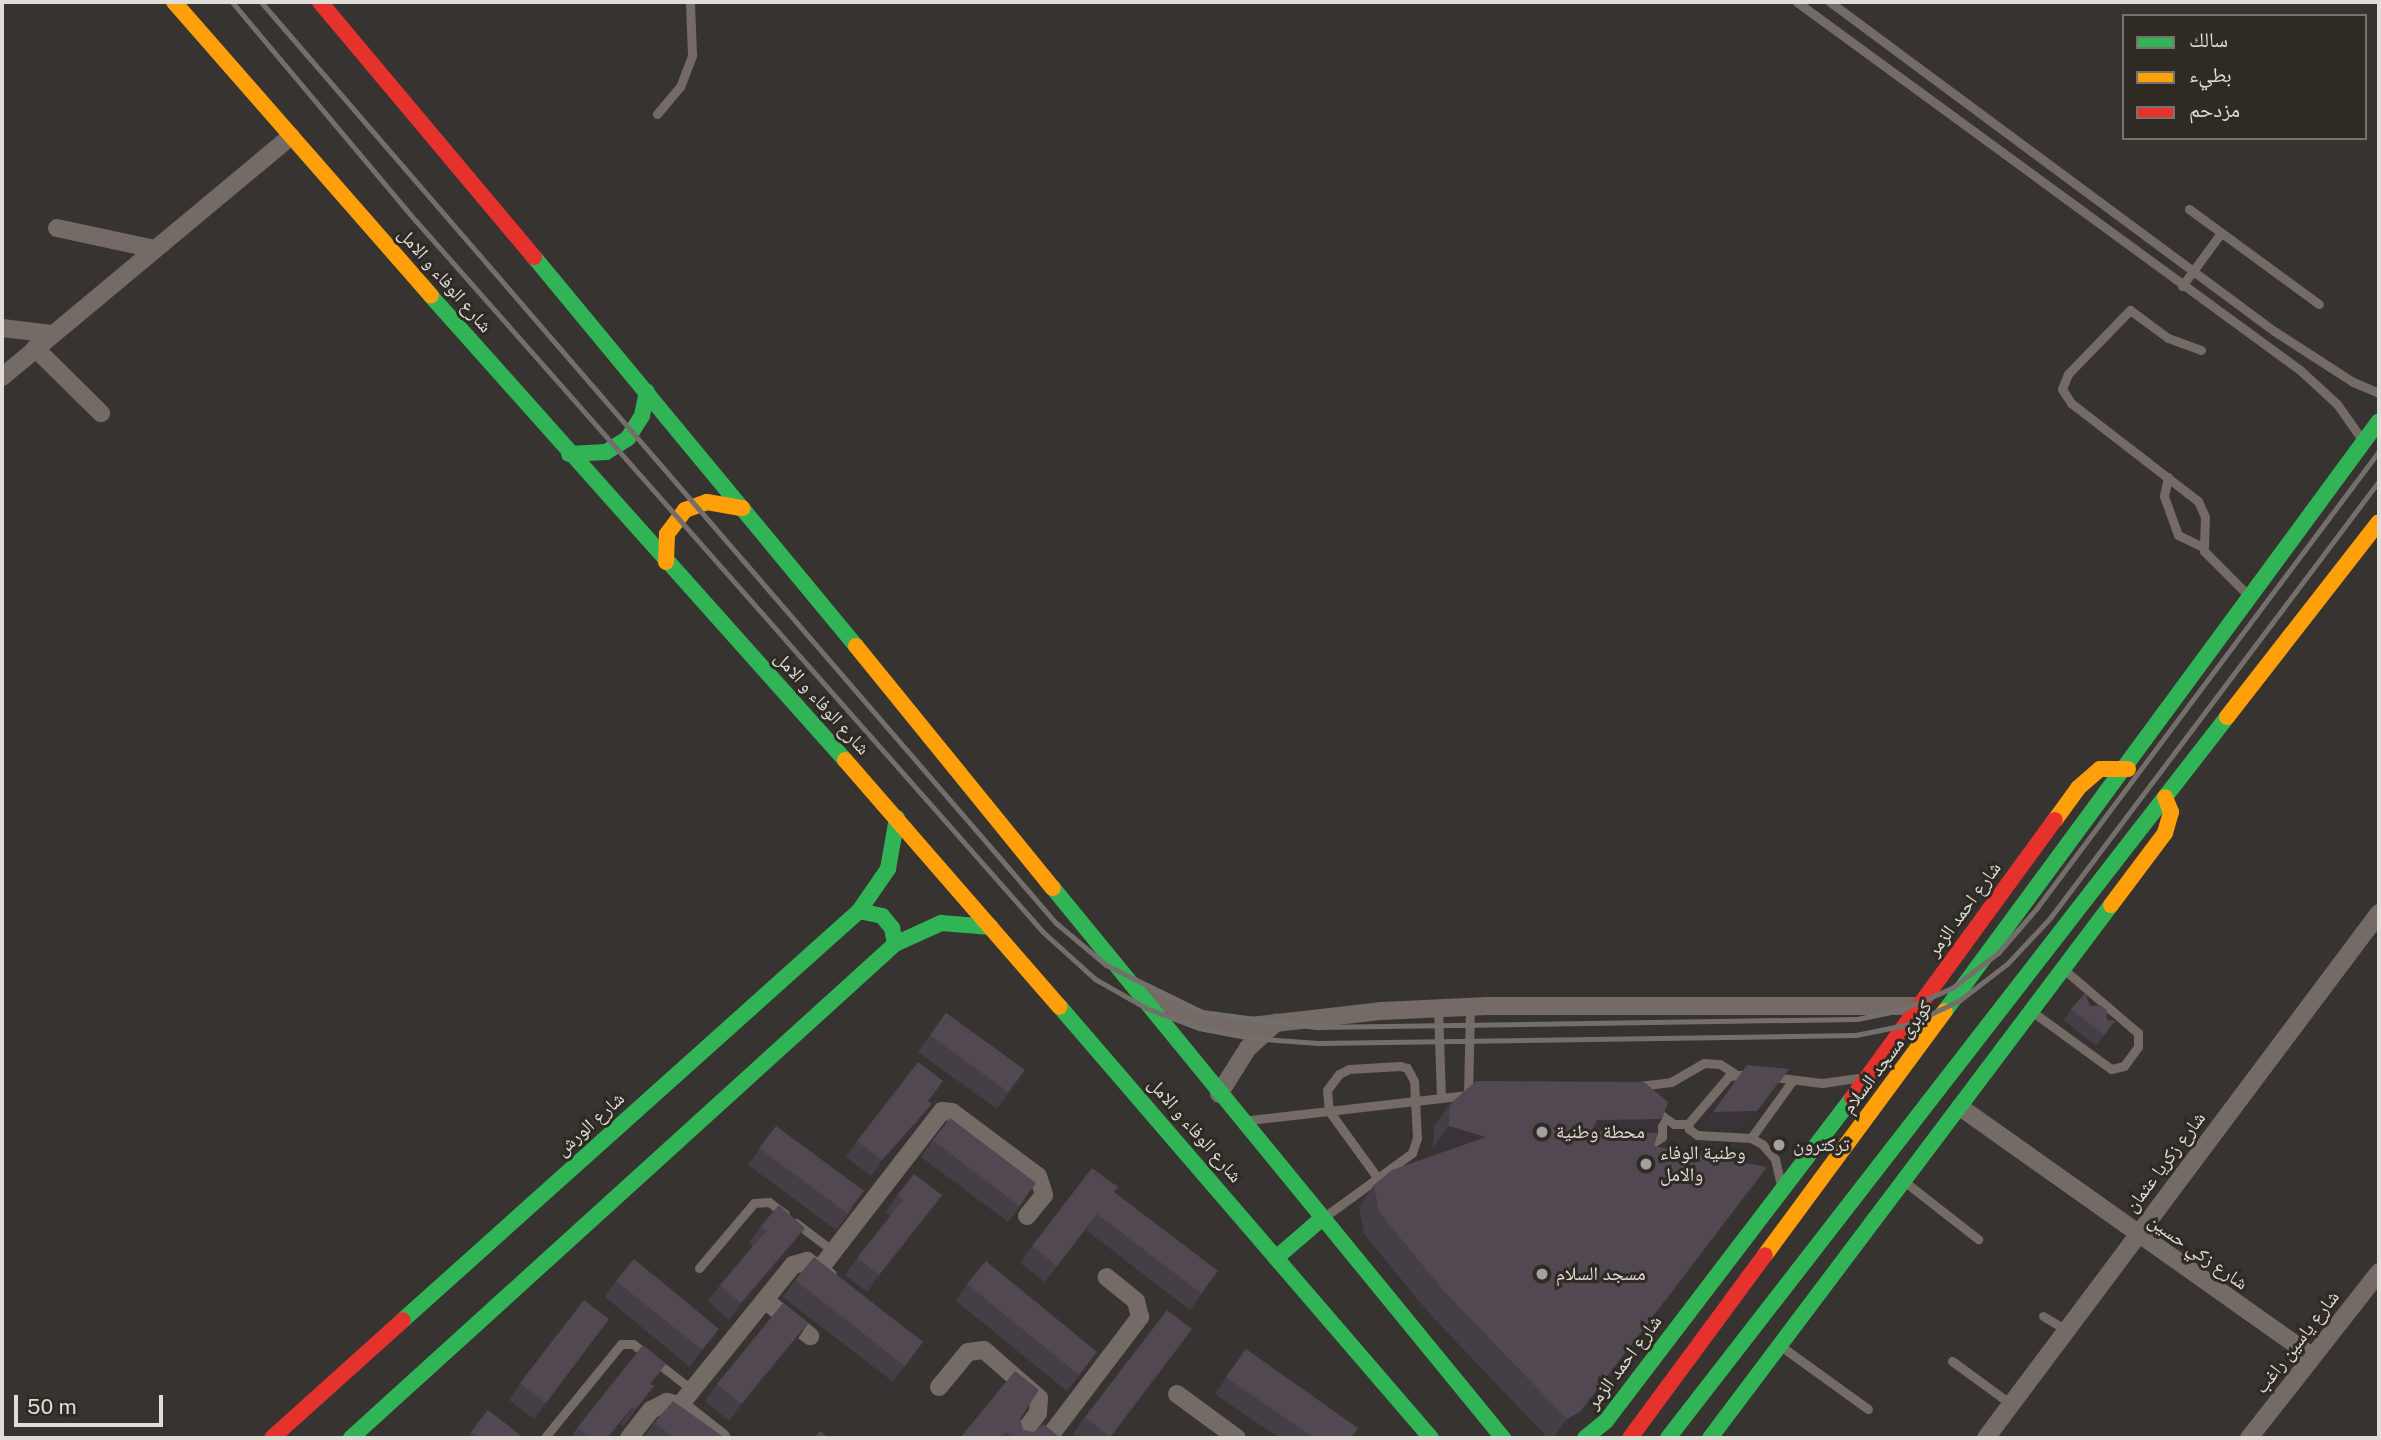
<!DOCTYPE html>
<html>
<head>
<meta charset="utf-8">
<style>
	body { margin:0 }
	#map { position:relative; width:2381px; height:1440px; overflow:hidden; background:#363330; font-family:"Public Sans","Noto Naskh Arabic",sans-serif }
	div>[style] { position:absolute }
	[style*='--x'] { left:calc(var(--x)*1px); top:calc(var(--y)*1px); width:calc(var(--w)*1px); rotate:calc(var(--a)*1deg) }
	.lane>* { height:9px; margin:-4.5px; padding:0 4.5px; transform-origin:4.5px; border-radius:4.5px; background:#746a66 }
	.street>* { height:18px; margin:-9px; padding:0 9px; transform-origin:9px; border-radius:9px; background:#746a66 }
	.fast>* { height:16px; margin:-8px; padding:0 8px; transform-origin:8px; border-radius:8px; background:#30b455 }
	.slow>* { height:16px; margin:-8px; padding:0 8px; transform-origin:8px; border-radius:8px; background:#ff9f0a }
	.jam>* { height:16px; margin:-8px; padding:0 8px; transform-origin:8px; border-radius:8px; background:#e5322d }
	.rail>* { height:5px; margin:-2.5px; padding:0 2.5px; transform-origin:2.5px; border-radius:2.5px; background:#756f6c }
	.wall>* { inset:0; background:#463e47 }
	.shaded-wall>* { inset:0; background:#393239 }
	.building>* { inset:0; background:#514852 }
	.dots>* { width:19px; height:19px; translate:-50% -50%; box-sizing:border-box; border:4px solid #2f2a24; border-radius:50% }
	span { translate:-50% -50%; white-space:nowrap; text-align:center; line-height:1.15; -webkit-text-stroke:6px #2f2a24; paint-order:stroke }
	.street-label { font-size:19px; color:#e0ddd9 }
	.poi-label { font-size:19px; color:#e0ddd9 }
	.left { translate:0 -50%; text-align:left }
	.frame { position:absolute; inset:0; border:4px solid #e0ddd9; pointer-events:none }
	.legend { position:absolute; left:2122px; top:14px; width:245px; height:126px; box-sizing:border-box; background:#2f2a24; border:2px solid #76726c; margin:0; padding:9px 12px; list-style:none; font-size:21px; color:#e0ddd9 }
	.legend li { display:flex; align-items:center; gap:14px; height:35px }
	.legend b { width:35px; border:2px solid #76726c }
	.scale { position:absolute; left:14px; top:1395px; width:149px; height:32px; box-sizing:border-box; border:4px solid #e0ddd9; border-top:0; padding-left:9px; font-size:21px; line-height:24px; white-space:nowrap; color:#e0ddd9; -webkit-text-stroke:5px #2f2a24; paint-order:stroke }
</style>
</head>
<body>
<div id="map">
	<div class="lane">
		<i style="--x:1797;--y:2;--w:623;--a:36.19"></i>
		<i style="--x:2300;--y:370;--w:50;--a:42.6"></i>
		<i style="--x:2337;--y:404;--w:42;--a:54.8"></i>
		<i style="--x:1830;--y:2;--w:553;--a:36.54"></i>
		<i style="--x:2274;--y:331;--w:94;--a:32.8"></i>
		<i style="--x:2353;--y:382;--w:28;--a:23"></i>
		<i style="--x:657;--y:114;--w:35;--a:-50"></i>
		<i style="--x:680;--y:87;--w:34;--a:-69"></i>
		<i style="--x:692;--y:55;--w:53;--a:-92.2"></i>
		<i style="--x:2189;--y:209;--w:161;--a:36.2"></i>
		<i style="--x:2182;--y:286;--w:66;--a:-53.7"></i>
		<i style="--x:2201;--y:350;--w:35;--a:-160"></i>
		<i style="--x:2168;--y:338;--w:47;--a:-143.6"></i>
		<i style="--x:2130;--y:310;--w:89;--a:134.1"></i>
		<i style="--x:2068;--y:374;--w:16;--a:112"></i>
		<i style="--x:2062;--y:389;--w:17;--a:57"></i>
		<i style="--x:2071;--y:403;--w:160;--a:37.7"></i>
		<i style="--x:2198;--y:501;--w:17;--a:66"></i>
		<i style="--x:2205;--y:517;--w:34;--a:92"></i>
		<i style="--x:2204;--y:551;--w:62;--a:45"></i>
		<i style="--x:2168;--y:477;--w:19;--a:102"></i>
		<i style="--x:2164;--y:496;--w:41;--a:70.3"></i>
		<i style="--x:2178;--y:535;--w:28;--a:26"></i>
		<i style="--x:1438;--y:1008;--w:90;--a:88.1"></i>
		<i style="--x:2034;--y:1013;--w:95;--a:36"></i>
		<i style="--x:2111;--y:1069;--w:13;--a:-13"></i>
		<i style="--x:2124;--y:1066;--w:24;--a:-54"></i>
		<i style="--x:2138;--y:1047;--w:14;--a:-90"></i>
		<i style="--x:2138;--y:1033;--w:95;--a:-139.3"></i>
		<i style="--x:1753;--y:1074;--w:24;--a:175"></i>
		<i style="--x:1729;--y:1076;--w:63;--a:130.5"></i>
		<i style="--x:1688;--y:1124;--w:5;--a:79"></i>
		<i style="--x:1689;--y:1129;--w:10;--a:37"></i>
		<i style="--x:1697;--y:1135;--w:54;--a:3.2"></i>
		<i style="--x:1751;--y:1138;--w:13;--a:29"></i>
		<i style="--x:1762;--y:1144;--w:20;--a:49"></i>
		<i style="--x:1775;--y:1159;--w:23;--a:77"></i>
		<i style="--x:1774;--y:1077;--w:48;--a:7.1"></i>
		<i style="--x:1822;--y:1083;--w:35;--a:-8"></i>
		<i style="--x:1639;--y:1086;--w:32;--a:-7"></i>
		<i style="--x:1671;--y:1082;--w:38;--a:-30"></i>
		<i style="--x:1704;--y:1063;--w:16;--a:4"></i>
		<i style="--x:1720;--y:1064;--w:17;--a:33"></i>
		<i style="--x:1468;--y:1095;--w:89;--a:-88.7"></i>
		<i style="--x:1661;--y:1115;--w:16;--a:35"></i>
		<i style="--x:1674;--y:1124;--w:14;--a:0"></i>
		<i style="--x:1249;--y:1120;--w:220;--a:-6.5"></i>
		<i style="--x:1751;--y:1138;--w:72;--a:-54.1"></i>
		<i style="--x:1644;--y:1149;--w:22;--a:-34"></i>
		<i style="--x:1662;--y:1137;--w:21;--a:-90"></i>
		<i style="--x:1905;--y:1182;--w:93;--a:38"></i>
		<i style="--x:1327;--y:1215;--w:105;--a:-36.1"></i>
		<i style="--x:1412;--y:1153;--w:16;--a:-72"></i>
		<i style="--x:1417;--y:1138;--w:57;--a:-93"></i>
		<i style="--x:1414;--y:1081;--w:15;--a:-118"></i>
		<i style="--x:1407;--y:1068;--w:7;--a:-164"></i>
		<i style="--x:1400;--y:1066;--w:51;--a:176.6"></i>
		<i style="--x:1349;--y:1069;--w:11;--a:153"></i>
		<i style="--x:1339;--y:1074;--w:20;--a:127"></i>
		<i style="--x:1327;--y:1090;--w:21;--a:85"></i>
		<i style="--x:1329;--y:1111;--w:82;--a:54"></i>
		<i style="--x:796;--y:1223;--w:46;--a:37.1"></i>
		<i style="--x:699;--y:1268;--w:85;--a:-49.8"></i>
		<i style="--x:754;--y:1203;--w:15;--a:-4"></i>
		<i style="--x:769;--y:1202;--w:20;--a:37"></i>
		<i style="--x:2043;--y:1316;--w:27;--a:31"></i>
		<i style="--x:1782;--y:1347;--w:106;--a:35.8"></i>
		<i style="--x:1952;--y:1361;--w:73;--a:36.1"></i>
		<i style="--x:546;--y:1436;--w:119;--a:-50.8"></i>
		<i style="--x:621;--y:1344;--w:12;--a:0"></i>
		<i style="--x:633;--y:1344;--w:75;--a:37.9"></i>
	</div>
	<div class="street">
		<i style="--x:57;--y:228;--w:99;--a:12.2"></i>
		<i style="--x:2;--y:328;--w:50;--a:6.8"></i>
		<i style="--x:35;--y:348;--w:93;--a:44.6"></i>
		<i style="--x:2;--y:377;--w:376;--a:-39.8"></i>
		<i style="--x:1147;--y:993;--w:66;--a:27"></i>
		<i style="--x:1206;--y:1023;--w:35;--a:7"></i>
		<i style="--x:1241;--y:1027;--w:142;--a:-6.5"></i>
		<i style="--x:1382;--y:1011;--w:105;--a:-2.7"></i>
		<i style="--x:1487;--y:1006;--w:432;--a:0"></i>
		<i style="--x:1219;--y:1094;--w:54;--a:-57.8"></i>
		<i style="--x:1248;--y:1048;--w:38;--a:-42"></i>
		<i style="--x:1960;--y:1107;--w:431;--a:35.3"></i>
		<i style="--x:819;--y:1270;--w:201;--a:-52.3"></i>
		<i style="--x:942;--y:1111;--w:10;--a:6"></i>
		<i style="--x:952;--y:1112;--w:107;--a:36.7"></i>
		<i style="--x:1038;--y:1176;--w:20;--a:72"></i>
		<i style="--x:1044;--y:1195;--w:27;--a:129"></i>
		<i style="--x:765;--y:1300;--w:58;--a:38.7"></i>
		<i style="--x:939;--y:1387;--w:45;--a:-50.4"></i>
		<i style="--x:968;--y:1352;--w:16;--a:-7"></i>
		<i style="--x:984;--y:1350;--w:73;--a:41.1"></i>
		<i style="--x:1039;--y:1398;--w:15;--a:94"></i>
		<i style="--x:1038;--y:1413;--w:31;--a:127"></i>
		<i style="--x:1177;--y:1394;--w:74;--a:36.3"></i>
		<i style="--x:680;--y:1405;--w:180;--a:-51.1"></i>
		<i style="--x:793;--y:1265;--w:15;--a:-16"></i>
		<i style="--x:807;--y:1261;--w:26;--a:36"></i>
		<i style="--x:1049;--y:1437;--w:151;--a:-52.8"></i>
		<i style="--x:1140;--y:1317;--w:16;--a:-104"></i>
		<i style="--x:1136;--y:1301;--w:38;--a:-141"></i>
		<i style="--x:629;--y:1438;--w:36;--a:-52"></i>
		<i style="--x:651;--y:1410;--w:18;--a:-27"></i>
		<i style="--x:667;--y:1402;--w:13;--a:13"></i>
		<i style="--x:680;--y:1405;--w:53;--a:38.2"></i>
		<i style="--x:1986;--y:1438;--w:656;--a:-53.18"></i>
		<i style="--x:2249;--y:1438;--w:211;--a:-51.9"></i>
	</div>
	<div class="fast">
		<i style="--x:534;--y:257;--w:505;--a:50.38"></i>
		<i style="--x:431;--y:296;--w:622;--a:48.26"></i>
		<i style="--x:569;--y:454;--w:37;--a:-3"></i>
		<i style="--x:606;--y:452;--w:26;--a:-32"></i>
		<i style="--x:628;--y:438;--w:26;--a:-58"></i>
		<i style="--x:642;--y:416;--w:25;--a:-79"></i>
		<i style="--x:1053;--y:888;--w:711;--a:50.71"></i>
		<i style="--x:859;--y:911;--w:24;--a:12"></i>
		<i style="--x:882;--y:916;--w:16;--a:50"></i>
		<i style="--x:892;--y:928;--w:16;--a:79"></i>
		<i style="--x:1060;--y:1007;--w:569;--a:49.28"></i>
		<i style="--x:1945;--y:1011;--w:732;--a:-53.66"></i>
		<i style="--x:1276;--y:1258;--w:58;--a:-40.8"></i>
		<i style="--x:403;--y:1320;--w:613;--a:-41.89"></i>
		<i style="--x:859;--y:911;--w:51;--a:-55.4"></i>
		<i style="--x:888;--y:869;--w:52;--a:-80"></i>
		<i style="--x:351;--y:1438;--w:735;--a:-42.24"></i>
		<i style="--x:895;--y:944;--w:51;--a:-24.5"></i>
		<i style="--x:941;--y:923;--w:50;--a:4.6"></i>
		<i style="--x:1585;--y:1438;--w:27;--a:-39"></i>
		<i style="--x:1606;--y:1421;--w:406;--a:-52.7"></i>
		<i style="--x:1668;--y:1438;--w:912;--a:-52.21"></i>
		<i style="--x:1710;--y:1438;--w:667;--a:-53.04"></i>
	</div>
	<div class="slow">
		<i style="--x:174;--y:2;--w:390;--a:48.8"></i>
		<i style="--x:666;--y:562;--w:28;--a:-88"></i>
		<i style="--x:667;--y:534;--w:30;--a:-53"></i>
		<i style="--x:685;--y:510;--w:23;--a:-20"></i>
		<i style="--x:707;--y:502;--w:36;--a:10"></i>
		<i style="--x:856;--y:646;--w:312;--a:50.9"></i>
		<i style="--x:2227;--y:717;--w:247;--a:-52.1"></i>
		<i style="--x:845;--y:760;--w:327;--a:49"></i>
		<i style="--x:2055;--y:820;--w:39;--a:-54"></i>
		<i style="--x:2078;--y:788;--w:29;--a:-41"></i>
		<i style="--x:2100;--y:769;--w:28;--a:0"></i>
		<i style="--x:2111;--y:905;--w:90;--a:-53.1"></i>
		<i style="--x:2165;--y:833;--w:22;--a:-74"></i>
		<i style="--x:2171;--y:812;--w:16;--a:-112"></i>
		<i style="--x:1765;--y:1255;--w:303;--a:-53.6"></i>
	</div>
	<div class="jam">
		<i style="--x:320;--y:2;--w:333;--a:50"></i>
		<i style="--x:1852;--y:1098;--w:344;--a:-53.9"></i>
		<i style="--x:272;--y:1438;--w:176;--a:-42"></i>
		<i style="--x:1630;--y:1438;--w:227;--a:-53.6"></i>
	</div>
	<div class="rail">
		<i style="--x:232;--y:2;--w:286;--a:50"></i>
		<i style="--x:416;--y:221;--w:948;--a:48.59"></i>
		<i style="--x:1043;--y:932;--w:70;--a:42.1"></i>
		<i style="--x:1095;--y:979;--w:59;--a:29.6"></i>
		<i style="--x:1146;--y:1008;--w:57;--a:20.7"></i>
		<i style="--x:1199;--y:1028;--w:53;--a:10.9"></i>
		<i style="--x:1251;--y:1038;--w:67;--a:4.3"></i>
		<i style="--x:1318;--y:1043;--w:538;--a:-0.85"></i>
		<i style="--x:1856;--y:1035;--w:55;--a:-11.5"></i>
		<i style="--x:1910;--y:1024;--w:55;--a:-25.6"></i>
		<i style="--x:1960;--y:1000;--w:59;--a:-37.5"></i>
		<i style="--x:2007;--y:964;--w:63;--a:-46.9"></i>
		<i style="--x:2050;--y:918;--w:547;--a:-53.03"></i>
		<i style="--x:261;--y:2;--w:1217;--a:49.2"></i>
		<i style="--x:1056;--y:923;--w:65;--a:40"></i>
		<i style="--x:1106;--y:965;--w:107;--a:26.1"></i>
		<i style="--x:1202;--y:1012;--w:115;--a:7.5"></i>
		<i style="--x:1316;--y:1027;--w:541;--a:-0.85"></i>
		<i style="--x:1857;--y:1019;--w:45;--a:-11.6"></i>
		<i style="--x:1901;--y:1010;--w:56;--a:-23.3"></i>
		<i style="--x:1952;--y:988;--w:58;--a:-37.3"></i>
		<i style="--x:1998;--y:953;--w:58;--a:-49.2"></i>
		<i style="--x:2036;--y:909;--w:572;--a:-53.17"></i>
	</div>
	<div class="wall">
		<i style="clip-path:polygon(2090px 1006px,2107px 1020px,2115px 1021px,2096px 1046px,2064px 1020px,2071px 1009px)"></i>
		<i style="clip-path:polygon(946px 1013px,1025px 1070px,997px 1109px,918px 1052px)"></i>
		<i style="clip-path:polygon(928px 1102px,932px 1104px,920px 1121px,871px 1176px,846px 1157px,857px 1141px)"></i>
		<i style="clip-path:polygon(1450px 1104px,1662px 1119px,1653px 1133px,1654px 1146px,1767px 1167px,1751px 1189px,1565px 1434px,1557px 1438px,1548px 1438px,1429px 1313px,1364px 1234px,1359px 1207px,1374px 1185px,1445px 1151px,1433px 1148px,1434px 1126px)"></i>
		<i style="clip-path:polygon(776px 1126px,853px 1208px,836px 1230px,748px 1165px)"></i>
		<i style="clip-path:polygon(933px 1140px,1025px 1200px,1008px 1222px,921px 1157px)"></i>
		<i style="clip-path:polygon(1114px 1192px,1218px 1271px,1190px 1310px,1086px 1230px,1045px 1282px,1020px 1263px,1032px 1246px)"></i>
		<i style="clip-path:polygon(897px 1195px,942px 1195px,930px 1212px,867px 1292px,845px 1275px,890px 1216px,886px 1212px)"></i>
		<i style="clip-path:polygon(761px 1226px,794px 1245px,729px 1320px,708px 1301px,720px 1285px,753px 1246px,749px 1243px)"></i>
		<i style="clip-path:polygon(795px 1280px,923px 1342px,893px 1382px,783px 1297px)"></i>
		<i style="clip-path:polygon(616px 1281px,719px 1329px,690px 1367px,605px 1297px)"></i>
		<i style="clip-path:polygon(967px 1284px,1086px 1369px,1067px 1391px,956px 1301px)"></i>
		<i style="clip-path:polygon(609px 1319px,534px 1419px,509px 1400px,520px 1383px)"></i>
		<i style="clip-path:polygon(808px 1323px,797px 1340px,729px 1421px,705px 1401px,717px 1384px)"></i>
		<i style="clip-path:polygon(1181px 1346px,1110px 1438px,1079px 1438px,1073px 1434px,1085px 1417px)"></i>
		<i style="clip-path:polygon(1246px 1349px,1351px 1438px,1279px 1438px,1215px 1394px)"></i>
		<i style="clip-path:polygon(651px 1385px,654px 1386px,624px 1426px,621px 1424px,609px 1438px,570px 1438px,577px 1428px)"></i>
		<i style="clip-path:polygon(488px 1410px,524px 1438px,467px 1438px)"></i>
		<i style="clip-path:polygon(1020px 1419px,1023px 1430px,1061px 1438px,960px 1438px)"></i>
		<i style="clip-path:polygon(654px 1423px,725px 1438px,643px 1438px)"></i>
	</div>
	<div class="shaded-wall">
		<i style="clip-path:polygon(1789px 1069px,1745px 1127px,1701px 1128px,1713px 1112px)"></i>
		<i style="clip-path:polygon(932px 1104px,920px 1121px,871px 1176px,882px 1160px)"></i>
		<i style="clip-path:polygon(1662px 1119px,1647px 1141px,1581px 1142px,1597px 1120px)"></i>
		<i style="clip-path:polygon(1449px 1126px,1486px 1137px,1470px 1159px,1433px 1148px)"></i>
		<i style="clip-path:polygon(1767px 1167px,1751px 1189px,1565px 1434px,1557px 1438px,1553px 1438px,1567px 1419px)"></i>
		<i style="clip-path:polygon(942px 1195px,930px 1212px,867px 1292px,879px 1275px)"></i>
		<i style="clip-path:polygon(1097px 1214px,1086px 1230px,1045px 1282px,1057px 1266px)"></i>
		<i style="clip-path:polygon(805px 1228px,794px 1245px,729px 1320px,741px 1303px)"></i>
		<i style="clip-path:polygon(609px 1319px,598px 1336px,534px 1419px)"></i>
		<i style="clip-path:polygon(808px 1323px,797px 1340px,729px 1421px,741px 1404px)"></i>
		<i style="clip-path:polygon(719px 1329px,708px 1345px,690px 1367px,702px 1350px)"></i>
		<i style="clip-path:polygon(1192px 1329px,1181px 1346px,1109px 1438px)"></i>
		<i style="clip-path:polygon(923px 1342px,912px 1359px,893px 1382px)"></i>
		<i style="clip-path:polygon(1097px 1352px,1086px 1369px,1067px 1391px,1079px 1375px)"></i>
		<i style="clip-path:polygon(654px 1386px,642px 1403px,624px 1426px,636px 1409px)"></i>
		<i style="clip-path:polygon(632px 1407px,621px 1424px,609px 1438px,607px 1438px)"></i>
	</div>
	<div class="building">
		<i style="clip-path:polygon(2085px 993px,2090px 1006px,2100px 1005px,2107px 1010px,2107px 1020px,2115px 1021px,2104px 1035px,2071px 1009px)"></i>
		<i style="clip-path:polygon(946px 1013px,1025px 1070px,1008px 1092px,930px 1035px)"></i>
		<i style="clip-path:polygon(918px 1062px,943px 1081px,928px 1101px,932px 1104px,882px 1160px,857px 1141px)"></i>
		<i style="clip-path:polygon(1747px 1065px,1789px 1069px,1757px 1111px,1713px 1112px)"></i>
		<i style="clip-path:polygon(1476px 1081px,1644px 1082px,1668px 1102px,1662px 1119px,1597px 1120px,1592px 1131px,1658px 1133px,1654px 1146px,1767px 1167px,1580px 1412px,1567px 1419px,1444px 1291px,1379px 1212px,1374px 1185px,1392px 1170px,1486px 1137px,1449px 1126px,1450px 1104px)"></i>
		<i style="clip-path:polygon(950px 1118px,1036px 1183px,1019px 1206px,933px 1140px)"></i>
		<i style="clip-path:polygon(776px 1126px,864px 1191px,847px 1213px,759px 1148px)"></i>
		<i style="clip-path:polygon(1092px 1168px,1118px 1187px,1114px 1192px,1218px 1271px,1201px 1293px,1097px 1214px,1057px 1266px,1032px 1246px)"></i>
		<i style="clip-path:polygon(914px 1174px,942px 1195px,879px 1275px,857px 1258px,903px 1200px,897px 1195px)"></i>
		<i style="clip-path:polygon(779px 1205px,805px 1228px,741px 1303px,720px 1285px,766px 1231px,761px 1226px)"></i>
		<i style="clip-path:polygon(814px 1257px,923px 1342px,905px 1366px,795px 1280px)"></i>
		<i style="clip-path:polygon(634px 1259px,719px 1329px,702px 1350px,616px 1281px)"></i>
		<i style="clip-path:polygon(986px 1261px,1097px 1352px,1079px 1375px,967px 1284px)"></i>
		<i style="clip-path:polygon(584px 1300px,609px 1319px,546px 1403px,520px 1383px)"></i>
		<i style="clip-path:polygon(783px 1303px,808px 1323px,741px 1404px,717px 1384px)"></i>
		<i style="clip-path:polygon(1167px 1310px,1192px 1329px,1110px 1437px,1085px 1417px)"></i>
		<i style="clip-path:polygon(643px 1345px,666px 1364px,650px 1384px,654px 1386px,636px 1409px,632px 1407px,607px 1438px,590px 1438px,577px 1428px)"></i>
		<i style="clip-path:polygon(1246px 1349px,1358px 1428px,1351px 1438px,1314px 1438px,1226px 1377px)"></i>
		<i style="clip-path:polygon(1015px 1371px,1039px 1390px,1020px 1419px,1023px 1430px,1034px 1432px,1043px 1424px,1061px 1438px,1014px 1438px,1006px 1432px,1001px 1438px,960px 1438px)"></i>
		<i style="clip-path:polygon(673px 1401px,725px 1438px,675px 1438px,654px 1423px)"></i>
		<i style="clip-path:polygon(488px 1410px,524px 1438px,479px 1438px,471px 1432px)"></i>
		<i style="clip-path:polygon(820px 1431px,829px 1438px,814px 1438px)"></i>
	</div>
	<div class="dots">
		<i style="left:1542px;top:1132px;background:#a4a29e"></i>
		<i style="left:1779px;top:1145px;background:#a4a29e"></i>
		<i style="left:1646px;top:1164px;background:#a4a29e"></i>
		<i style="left:1542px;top:1274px;background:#a4a29e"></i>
	</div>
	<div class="street-label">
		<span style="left:445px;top:280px;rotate:49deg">شارع الوفاء و الامل</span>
		<span style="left:822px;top:703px;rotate:48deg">شارع الوفاء و الامل</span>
		<span style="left:1964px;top:909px;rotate:-54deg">شارع احمد الزمر</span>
		<span style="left:1887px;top:1057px;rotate:-53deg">كوبرى مسجد السلام</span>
		<span style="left:590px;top:1124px;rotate:-42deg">شارع الورش</span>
		<span style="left:1195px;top:1130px;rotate:49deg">شارع الوفاء و الامل</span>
		<span style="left:2165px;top:1162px;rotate:-53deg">شارع زكريا عثمان</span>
		<span style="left:2198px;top:1252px;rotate:35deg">شارع زكي حسين</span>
		<span style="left:2297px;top:1342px;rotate:-52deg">شارع ياسين راغب</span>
		<span style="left:1624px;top:1362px;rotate:-53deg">شارع احمد الزمر</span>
	</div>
	<div class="poi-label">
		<span class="left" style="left:1556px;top:1132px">محطة وطنية</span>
		<span class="left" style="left:1793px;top:1145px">تركترون</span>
		<span class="left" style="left:1660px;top:1164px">وطنية الوفاء<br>والامل</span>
		<span class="left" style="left:1556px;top:1274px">مسجد السلام</span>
	</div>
	<div class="frame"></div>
	<ul class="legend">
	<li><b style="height:9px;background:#30b455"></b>سالك</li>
	<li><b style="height:9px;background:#ff9f0a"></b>بطيء</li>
	<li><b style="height:9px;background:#e5322d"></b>مزدحم</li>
	</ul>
	<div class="scale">50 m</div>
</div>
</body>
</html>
